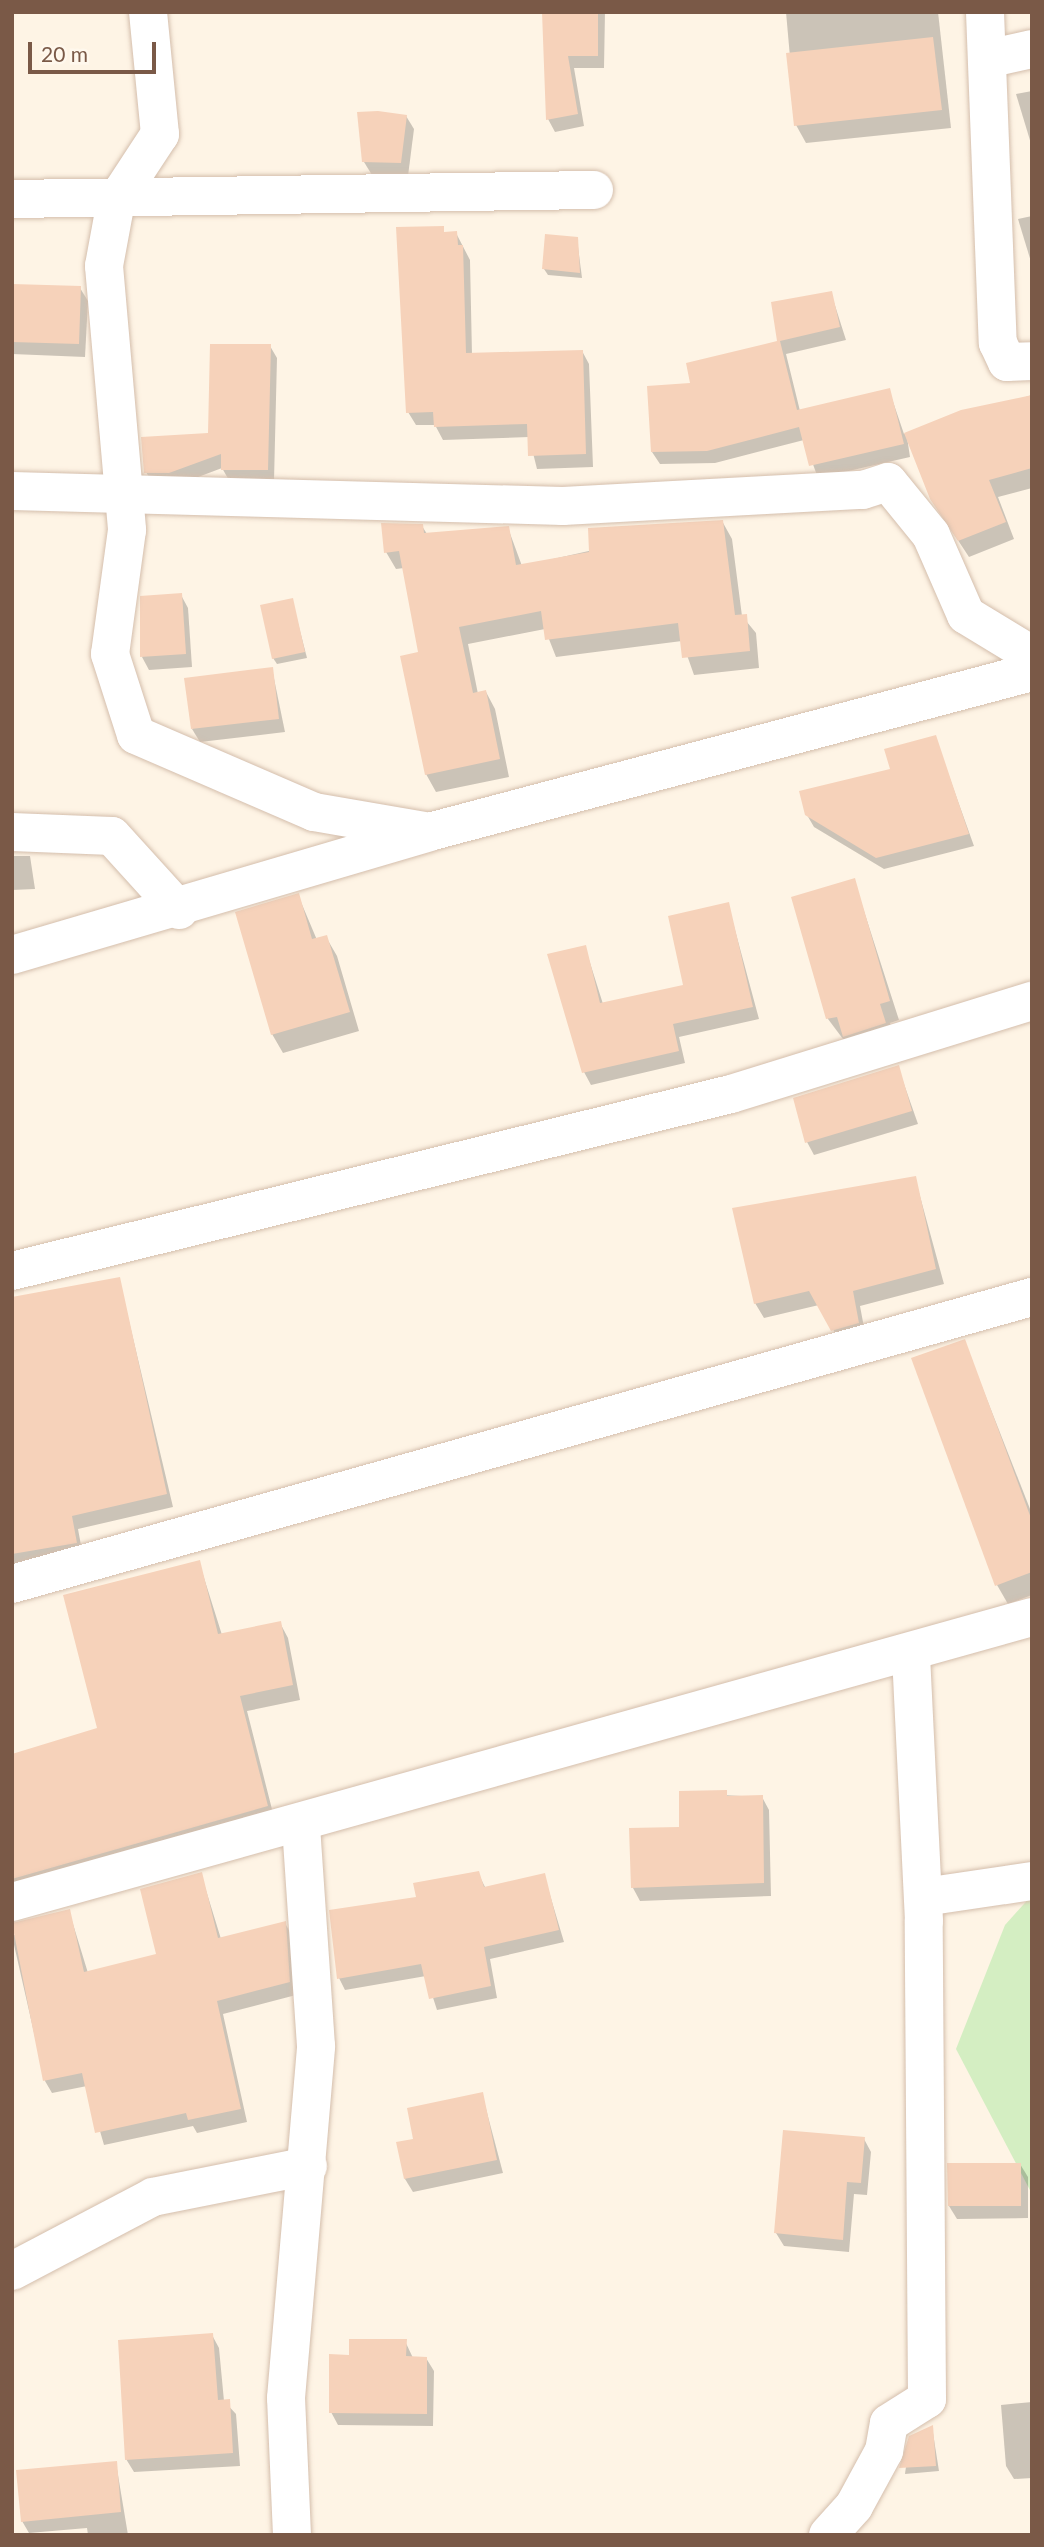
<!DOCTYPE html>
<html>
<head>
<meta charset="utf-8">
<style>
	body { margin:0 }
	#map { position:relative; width:1044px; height:2547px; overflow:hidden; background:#fef4e5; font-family:Lato,sans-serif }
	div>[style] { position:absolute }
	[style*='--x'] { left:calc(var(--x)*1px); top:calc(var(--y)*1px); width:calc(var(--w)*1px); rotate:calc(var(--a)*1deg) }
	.green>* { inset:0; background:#d4eec2 }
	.shadow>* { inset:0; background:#0003 }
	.building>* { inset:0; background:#f6d2ba }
	.roads { filter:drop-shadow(0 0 2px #d4beac) drop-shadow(0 0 2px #d4beac) }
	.minor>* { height:38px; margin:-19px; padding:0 19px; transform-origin:19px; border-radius:19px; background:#fff }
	span { translate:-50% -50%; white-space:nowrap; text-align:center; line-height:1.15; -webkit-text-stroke:6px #fff8ed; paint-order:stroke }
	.frame { position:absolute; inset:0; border:14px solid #7a5947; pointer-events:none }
	.scale { position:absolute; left:28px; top:42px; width:128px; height:32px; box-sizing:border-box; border:4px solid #7a5947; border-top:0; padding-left:9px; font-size:21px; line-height:24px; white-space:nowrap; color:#7a5947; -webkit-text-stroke:5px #fff8ed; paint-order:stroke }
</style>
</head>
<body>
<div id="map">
	<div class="green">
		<i style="clip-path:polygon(1032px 1895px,1032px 2194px,956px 2049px,1005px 1925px)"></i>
	</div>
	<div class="shadow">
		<i style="clip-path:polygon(546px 12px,605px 12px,604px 68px,574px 68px,584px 126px,555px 132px,548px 119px)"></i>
		<i style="clip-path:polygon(786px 12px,938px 12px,951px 128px,806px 143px,796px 125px)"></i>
		<i style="clip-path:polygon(1032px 91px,1032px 147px,1016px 94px)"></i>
		<i style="clip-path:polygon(406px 116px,414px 129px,408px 176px,372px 175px,364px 162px)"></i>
		<i style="clip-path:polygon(1032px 216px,1032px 265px,1018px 219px)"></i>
		<i style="clip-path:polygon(456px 233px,470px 260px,472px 355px,582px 351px,589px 364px,593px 467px,537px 469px,529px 437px,443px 440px,435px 425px,416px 425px,408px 412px)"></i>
		<i style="clip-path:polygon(577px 239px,582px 278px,548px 275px,544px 269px)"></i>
		<i style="clip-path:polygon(12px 285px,80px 288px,88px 301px,85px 357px,12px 354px)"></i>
		<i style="clip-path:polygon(831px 293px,846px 340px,786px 354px,800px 411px,889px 390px,904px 434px,1032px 395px,1032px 488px,998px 497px,1014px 539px,969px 557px,942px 516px,907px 437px,910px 457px,818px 478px,804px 440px,715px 463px,660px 464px,652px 452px,692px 384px,779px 342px,773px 303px)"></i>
		<i style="clip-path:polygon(270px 346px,277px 358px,274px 481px,230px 482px,222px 468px,177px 485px,153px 484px,146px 472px,210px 435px)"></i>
		<i style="clip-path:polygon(722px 521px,732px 539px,742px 616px,756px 633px,759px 668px,694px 675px,682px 641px,556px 657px,545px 629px,468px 644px,478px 694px,486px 692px,495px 709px,509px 777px,436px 792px,426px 774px,420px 654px,404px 568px,396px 569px,386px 552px,422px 526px,427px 534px,508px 528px,522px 566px)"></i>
		<i style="clip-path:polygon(181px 595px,188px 608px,192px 667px,149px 670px,142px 657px)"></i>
		<i style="clip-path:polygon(292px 600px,307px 658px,277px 664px,273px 658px)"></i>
		<i style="clip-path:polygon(272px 669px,285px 732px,200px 742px,192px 729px)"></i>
		<i style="clip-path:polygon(935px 737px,974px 846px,884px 869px,814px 827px,807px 815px,892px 770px)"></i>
		<i style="clip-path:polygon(12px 856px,30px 856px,35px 889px,12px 890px)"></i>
		<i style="clip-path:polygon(854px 880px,899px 1020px,890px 1023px,896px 1042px,855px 1055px,828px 1019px,793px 898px)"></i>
		<i style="clip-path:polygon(298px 895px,317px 940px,326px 937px,337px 956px,359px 1031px,283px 1053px,272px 1034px)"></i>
		<i style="clip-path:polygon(728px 904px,759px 1019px,679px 1037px,685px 1063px,591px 1085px,584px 1072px,585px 947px,603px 1004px,685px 986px)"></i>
		<i style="clip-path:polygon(898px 1067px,918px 1124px,814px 1155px,807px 1142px)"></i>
		<i style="clip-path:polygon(915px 1178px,944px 1284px,860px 1306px,866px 1338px,842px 1345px,819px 1305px,764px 1318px,755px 1303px)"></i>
		<i style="clip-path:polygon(119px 1279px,173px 1507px,78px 1529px,83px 1556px,12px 1568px,12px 1387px)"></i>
		<i style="clip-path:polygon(964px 1341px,1032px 1514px,1032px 1595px,1008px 1604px,997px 1585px)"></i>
		<i style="clip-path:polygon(199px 1562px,222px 1635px,280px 1623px,288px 1638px,300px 1700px,247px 1711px,275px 1821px,12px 1883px,12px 1755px,99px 1730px)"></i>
		<i style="clip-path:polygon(681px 1793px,762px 1797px,769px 1810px,771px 1896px,640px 1901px,633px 1888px,631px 1830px,681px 1829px)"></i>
		<i style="clip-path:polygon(478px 1873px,486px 1889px,544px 1875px,564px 1942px,490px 1959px,497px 1998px,437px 2010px,426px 1976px,345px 1990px,339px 1978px)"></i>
		<i style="clip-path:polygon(201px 1874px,221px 1939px,285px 1923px,292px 1936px,296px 1995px,223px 2014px,247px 2122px,197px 2133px,193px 2126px,104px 2145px,87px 2086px,52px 2093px,45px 2081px,12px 1936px,69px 1911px,88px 1973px,158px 1955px)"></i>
		<i style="clip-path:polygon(482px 2094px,503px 2173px,413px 2192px,405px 2179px,415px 2140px)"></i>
		<i style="clip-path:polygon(864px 2139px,871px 2152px,867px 2195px,854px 2194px,849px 2252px,784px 2246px,776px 2233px)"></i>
		<i style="clip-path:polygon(1020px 2164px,1028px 2177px,1028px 2218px,957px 2219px,949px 2206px)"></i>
		<i style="clip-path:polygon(212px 2335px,219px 2348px,224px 2401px,236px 2414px,240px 2466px,134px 2472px,126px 2459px)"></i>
		<i style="clip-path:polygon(405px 2341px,413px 2358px,426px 2358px,434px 2371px,433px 2426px,338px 2425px,331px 2412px,351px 2357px)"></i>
		<i style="clip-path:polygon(1032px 2402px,1032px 2478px,1014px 2479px,1006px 2466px,1001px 2405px)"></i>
		<i style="clip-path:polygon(932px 2427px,939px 2471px,905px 2474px,910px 2437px)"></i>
		<i style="clip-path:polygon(116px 2463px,128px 2535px,88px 2535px,87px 2528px,29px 2533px,22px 2521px)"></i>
	</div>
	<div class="building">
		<i style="clip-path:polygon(542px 12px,598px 12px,598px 56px,568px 56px,578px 114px,546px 120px)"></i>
		<i style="clip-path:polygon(933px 37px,942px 110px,794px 126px,786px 53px)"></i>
		<i style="clip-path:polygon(378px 111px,407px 115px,401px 163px,362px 162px,357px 112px)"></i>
		<i style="clip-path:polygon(444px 226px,444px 232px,457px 231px,458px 245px,463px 245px,466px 353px,583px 350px,586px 454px,528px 456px,527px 424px,434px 427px,433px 412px,406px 413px,396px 227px)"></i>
		<i style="clip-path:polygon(545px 234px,578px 237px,580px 273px,542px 269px)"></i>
		<i style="clip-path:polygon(12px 284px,81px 286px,79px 344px,12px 342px)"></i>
		<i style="clip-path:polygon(832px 291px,840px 327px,780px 341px,797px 410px,890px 388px,904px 444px,809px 466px,799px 427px,707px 451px,651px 452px,647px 386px,690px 383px,686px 363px,777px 341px,771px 302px)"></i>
		<i style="clip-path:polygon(210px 344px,271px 344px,268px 470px,221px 470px,221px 454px,169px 473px,144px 473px,141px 437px,208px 433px)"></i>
		<i style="clip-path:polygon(1032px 395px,1032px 468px,989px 480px,1006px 522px,958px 541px,930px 499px,904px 433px,961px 410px)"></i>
		<i style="clip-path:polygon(723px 520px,735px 615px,747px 614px,750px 651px,682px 658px,678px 623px,545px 640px,541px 611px,459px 627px,473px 693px,486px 690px,500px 759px,425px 775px,400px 656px,418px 652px,399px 551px,384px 553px,381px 523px,423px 524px,424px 533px,509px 526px,516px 565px,589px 552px,588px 528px)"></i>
		<i style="clip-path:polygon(182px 593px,186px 654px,140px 657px,140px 596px)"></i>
		<i style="clip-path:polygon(293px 598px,305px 652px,272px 659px,260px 605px)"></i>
		<i style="clip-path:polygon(273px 667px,279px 719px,191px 729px,184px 678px)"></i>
		<i style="clip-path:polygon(936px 735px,969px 834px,876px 858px,805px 815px,799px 791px,890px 769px,884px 749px)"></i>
		<i style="clip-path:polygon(855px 878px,890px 1001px,880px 1004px,886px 1023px,843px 1037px,837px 1017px,826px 1019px,791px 897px)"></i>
		<i style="clip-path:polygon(299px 893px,312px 939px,327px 935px,350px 1012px,271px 1035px,235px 912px)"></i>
		<i style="clip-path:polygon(729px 902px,753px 1007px,673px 1024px,679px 1051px,582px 1073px,547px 954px,586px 945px,600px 1003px,683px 985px,668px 916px)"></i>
		<i style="clip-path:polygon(899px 1065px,912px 1111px,805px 1143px,793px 1098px)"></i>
		<i style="clip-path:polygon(916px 1176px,936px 1269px,853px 1291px,859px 1323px,831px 1331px,809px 1291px,754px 1304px,732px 1208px)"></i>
		<i style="clip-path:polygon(120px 1277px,167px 1494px,72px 1516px,77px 1543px,12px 1554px,12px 1297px)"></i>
		<i style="clip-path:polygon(965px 1339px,1032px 1521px,1032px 1572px,995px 1586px,911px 1358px)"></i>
		<i style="clip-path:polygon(200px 1560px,218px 1634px,281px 1621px,293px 1685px,240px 1696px,268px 1806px,12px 1879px,12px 1754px,97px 1728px,63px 1595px)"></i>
		<i style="clip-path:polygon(727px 1790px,727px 1796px,763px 1795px,764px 1883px,631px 1888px,629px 1828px,679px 1827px,679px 1791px)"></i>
		<i style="clip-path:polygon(479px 1871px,484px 1887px,545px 1873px,559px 1930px,484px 1947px,491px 1986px,429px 1999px,421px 1964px,337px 1979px,329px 1910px,416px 1897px,413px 1883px)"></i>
		<i style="clip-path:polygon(202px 1872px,218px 1938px,286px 1921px,290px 1982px,217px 2001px,241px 2109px,188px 2120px,186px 2113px,95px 2133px,82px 2073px,43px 2081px,12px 1923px,70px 1909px,84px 1972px,156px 1954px,140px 1889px)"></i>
		<i style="clip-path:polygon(483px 2092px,497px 2160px,404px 2179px,396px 2142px,413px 2139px,407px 2108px)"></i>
		<i style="clip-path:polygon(783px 2130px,865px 2137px,861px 2183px,847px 2182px,843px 2240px,774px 2233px)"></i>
		<i style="clip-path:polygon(947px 2163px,1021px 2163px,1021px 2206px,948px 2206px)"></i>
		<i style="clip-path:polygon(213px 2333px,218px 2400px,230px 2399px,233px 2453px,125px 2460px,118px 2340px)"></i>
		<i style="clip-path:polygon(349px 2339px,407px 2339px,406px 2356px,427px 2357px,427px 2414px,329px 2413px,329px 2354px,349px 2355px)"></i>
		<i style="clip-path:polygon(933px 2425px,936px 2466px,899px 2468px,909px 2436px)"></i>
		<i style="clip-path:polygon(117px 2461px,121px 2512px,21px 2522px,16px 2470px)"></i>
	</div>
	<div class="roads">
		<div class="minor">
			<i style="--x:148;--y:12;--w:123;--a:84.4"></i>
			<i style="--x:160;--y:134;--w:80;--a:123.3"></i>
			<i style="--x:116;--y:201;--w:66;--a:100.5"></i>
			<i style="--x:104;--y:266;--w:265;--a:85"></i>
			<i style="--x:127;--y:530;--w:125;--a:97.8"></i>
			<i style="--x:110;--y:654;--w:85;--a:72.2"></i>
			<i style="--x:136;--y:735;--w:194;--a:23.4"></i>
			<i style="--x:314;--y:812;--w:112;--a:9.8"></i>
			<i style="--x:985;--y:12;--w:331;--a:87.8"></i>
			<i style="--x:998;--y:343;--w:21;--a:65"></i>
			<i style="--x:1007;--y:362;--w:25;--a:-2"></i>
			<i style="--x:987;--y:59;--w:46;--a:-12.5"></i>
			<i style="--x:12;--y:199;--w:582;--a:-0.89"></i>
			<i style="--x:12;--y:491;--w:551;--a:1.56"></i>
			<i style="--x:563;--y:506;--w:300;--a:-3.1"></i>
			<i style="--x:863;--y:490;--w:26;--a:-18"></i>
			<i style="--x:888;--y:482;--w:68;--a:50.9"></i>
			<i style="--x:931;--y:535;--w:87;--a:66.4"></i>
			<i style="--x:966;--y:615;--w:77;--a:31.2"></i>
			<i style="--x:12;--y:832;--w:100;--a:2.3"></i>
			<i style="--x:112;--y:836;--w:100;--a:47.8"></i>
			<i style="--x:12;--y:955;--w:435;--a:-16.4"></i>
			<i style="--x:429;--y:832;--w:624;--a:-14.86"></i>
			<i style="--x:12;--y:1271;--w:740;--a:-13.83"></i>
			<i style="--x:731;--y:1094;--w:315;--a:-17.2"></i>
			<i style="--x:12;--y:1584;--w:1060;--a:-15.72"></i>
			<i style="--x:924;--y:1897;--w:109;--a:-8.4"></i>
			<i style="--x:12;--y:1902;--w:1059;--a:-15.61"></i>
			<i style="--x:12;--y:2271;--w:159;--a:-27.7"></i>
			<i style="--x:153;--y:2197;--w:158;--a:-11.3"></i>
			<i style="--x:292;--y:2535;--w:137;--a:-92.5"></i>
			<i style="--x:286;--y:2398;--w:353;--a:-85.1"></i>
			<i style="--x:316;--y:2046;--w:221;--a:-93.9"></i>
			<i style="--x:828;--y:2535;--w:39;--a:-48"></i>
			<i style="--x:854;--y:2506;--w:63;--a:-61.4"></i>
			<i style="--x:884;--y:2451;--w:28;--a:-80"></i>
			<i style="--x:889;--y:2423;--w:45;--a:-32.3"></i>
			<i style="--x:927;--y:2399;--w:478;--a:-90.4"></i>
			<i style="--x:924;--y:1921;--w:268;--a:-92.8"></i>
		</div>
	</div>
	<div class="frame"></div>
	<div class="scale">20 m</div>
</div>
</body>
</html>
